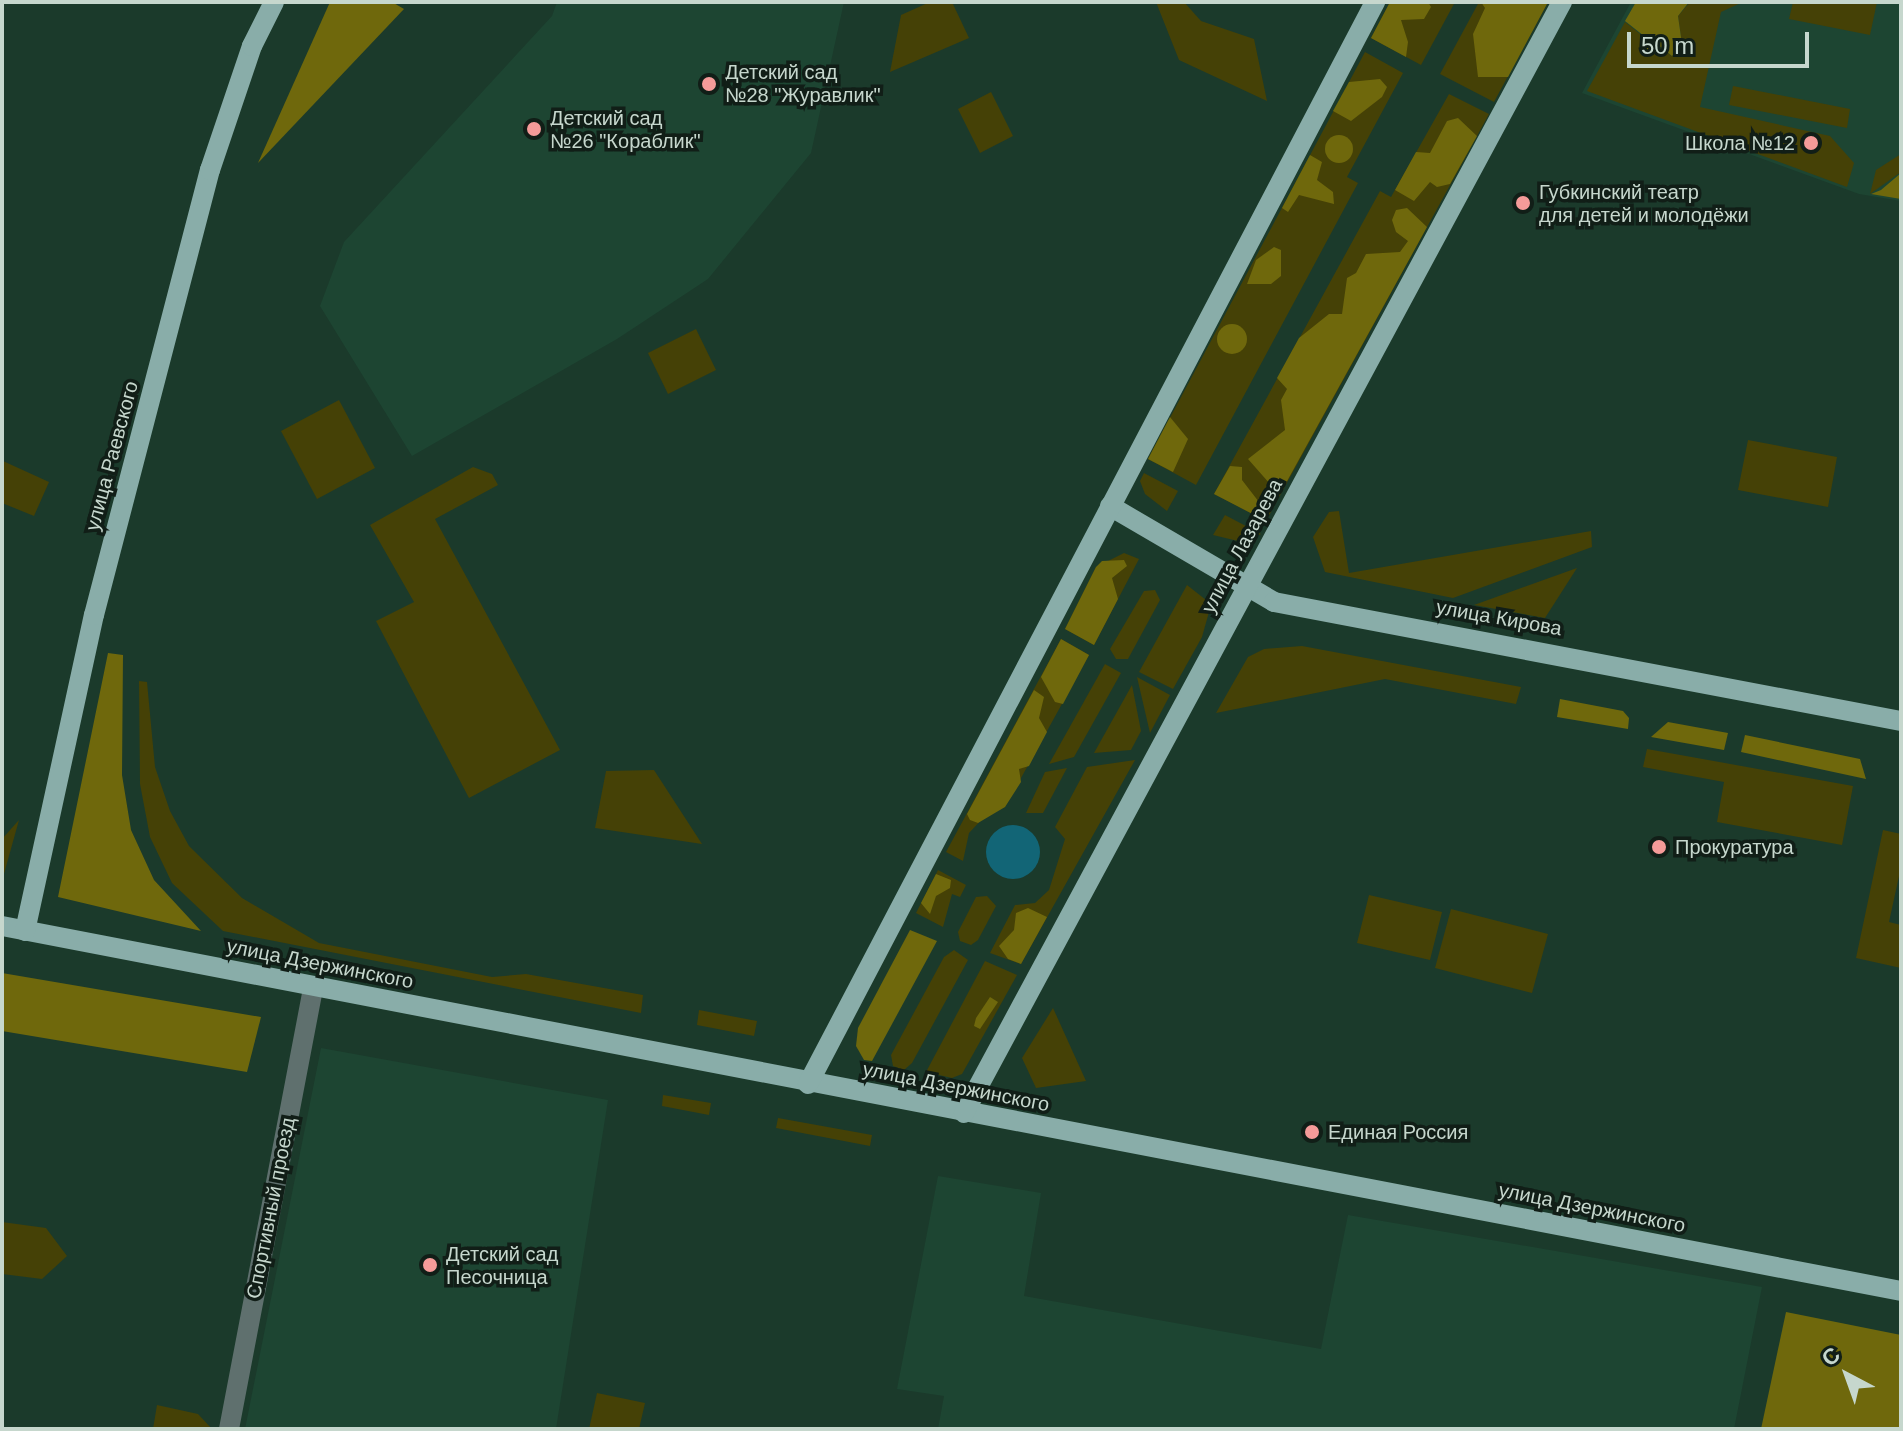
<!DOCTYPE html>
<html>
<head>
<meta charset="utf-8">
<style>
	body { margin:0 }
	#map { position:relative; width:1903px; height:1431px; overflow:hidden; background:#1b3a2b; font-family:Helvetica,sans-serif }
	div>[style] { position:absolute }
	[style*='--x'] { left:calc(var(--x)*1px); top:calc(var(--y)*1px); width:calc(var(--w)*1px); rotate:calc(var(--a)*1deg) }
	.built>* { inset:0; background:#1d4532 }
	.green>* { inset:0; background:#454106 }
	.forest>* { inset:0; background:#6f680c }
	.round { border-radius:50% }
	.water>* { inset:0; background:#126576 }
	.minor>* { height:20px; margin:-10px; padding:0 10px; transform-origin:10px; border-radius:10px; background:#5f706e }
	.major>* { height:20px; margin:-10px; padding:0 10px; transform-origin:10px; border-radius:10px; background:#89ada9 }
	.dots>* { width:22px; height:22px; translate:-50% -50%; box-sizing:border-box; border:4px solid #111e17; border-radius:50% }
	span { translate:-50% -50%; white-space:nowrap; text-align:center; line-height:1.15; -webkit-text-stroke:7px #111e17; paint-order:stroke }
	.poi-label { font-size:20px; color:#c6d7cd }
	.left { translate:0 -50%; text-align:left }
	.right { translate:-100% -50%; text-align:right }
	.street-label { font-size:20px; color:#c6d7cd }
	.frame { position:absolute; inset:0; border:4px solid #c6d7cd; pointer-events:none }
	.north { position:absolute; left:1807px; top:1335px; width:80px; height:80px; -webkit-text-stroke:6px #111e17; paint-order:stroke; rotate:319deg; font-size:22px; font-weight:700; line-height:32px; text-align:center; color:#c6d7cd }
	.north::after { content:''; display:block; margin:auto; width:28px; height:36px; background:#c6d7cd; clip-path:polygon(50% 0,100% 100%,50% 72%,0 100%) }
	.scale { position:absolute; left:1627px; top:32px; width:182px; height:36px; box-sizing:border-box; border:4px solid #c6d7cd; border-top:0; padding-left:10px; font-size:24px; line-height:28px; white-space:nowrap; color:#c6d7cd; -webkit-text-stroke:6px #111e17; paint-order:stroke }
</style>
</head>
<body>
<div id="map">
	<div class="built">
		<i style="clip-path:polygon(557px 2px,844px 2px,811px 153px,708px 279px,617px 339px,412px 456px,320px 306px,344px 242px,552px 16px)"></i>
		<i style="clip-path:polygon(1631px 2px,1901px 2px,1901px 201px,1859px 194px,1582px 93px)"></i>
		<i style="clip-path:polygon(321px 1048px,608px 1100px,556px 1429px,245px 1429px)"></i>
		<i style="clip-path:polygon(938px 1176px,1041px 1193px,1024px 1296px,1321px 1349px,1348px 1215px,1762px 1287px,1734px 1429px,938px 1429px,944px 1396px,897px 1389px)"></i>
	</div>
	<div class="green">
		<i style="clip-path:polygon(930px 2px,952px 2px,969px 38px,890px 72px,901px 15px)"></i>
		<i style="clip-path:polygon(1156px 2px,1184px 2px,1201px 21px,1254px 39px,1267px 101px,1179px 60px)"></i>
		<i style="clip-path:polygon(1390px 2px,1455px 2px,1421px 65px,1371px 38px)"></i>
		<i style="clip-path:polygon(1479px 2px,1548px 2px,1494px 102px,1440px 74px)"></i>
		<i style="clip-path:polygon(1690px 2px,1743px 2px,1721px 12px,1700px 107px,1830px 136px,1854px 163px,1847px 187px,1587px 91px,1625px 22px,1644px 37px,1645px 50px,1661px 48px,1672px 56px,1682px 44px,1678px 16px)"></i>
		<i style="clip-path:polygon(1793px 2px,1877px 2px,1870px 35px,1789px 19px)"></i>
		<i style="clip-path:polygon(1365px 52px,1403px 73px,1347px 177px,1358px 183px,1196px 485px,1148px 459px)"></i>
		<i style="clip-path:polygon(1733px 86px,1850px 109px,1847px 128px,1729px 105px)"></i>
		<i style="clip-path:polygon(991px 92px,1013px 136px,980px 153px,958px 109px)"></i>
		<i style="clip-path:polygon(1449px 94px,1489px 114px,1266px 521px,1214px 494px,1380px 191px,1391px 197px)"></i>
		<i style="clip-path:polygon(1901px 154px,1901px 172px,1870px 194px,1876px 170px)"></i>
		<i style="clip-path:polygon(696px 329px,716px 370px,668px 394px,648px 353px)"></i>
		<i style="clip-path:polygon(339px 400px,375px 468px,317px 499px,281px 431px)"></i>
		<i style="clip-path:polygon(1748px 440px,1837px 457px,1828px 507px,1738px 490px)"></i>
		<i style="clip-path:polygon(3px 461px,49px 482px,34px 516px,2px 503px)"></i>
		<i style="clip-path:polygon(473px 467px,492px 474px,498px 485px,435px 519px,560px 750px,469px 798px,376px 621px,414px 602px,370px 525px)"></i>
		<i style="clip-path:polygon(1144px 473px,1178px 491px,1167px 511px,1145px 494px,1140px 481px)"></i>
		<i style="clip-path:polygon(1339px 511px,1349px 573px,1591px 531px,1592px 547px,1453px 598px,1325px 572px,1313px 537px,1329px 512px)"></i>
		<i style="clip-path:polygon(1225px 515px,1261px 534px,1242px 542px,1213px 535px)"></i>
		<i style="clip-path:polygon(1124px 553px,1139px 559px,1094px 645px,1065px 629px,1096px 567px)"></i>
		<i style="clip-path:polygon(1577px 568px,1545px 618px,1474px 605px)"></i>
		<i style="clip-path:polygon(1187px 585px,1206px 600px,1209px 612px,1202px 637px,1173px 689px,1139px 672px)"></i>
		<i style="clip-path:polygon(1155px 590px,1160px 600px,1128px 659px,1116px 659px,1110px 649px,1144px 591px)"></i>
		<i style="clip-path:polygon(1061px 639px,1089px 655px,1005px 807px,986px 815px,969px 833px,963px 861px,946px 852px)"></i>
		<i style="clip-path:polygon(1302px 646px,1521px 687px,1516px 704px,1385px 679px,1216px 713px,1248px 657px,1264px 649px)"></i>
		<i style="clip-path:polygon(1105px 664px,1121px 673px,1074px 757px,1049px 764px)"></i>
		<i style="clip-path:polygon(1137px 677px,1170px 695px,1150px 733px)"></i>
		<i style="clip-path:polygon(139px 681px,147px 682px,155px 767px,170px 811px,189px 846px,242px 898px,319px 943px,492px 977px,526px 974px,643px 995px,641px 1013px,223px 931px,172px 883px,150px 837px,140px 784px)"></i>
		<i style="clip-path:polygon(1132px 685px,1141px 731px,1131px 750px,1094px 753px)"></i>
		<i style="clip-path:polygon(1647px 749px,1853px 786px,1842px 845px,1717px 822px,1724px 782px,1643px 767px)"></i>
		<i style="clip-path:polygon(1135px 760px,1021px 964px,990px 953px,1015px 905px,1035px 903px,1049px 890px,1065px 839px,1055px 827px,1087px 767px)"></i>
		<i style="clip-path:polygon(1067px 768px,1043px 813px,1026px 813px,1045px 772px)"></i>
		<i style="clip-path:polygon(654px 770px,702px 844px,595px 828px,606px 771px)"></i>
		<i style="clip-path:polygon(19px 820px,2px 881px,2px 839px)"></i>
		<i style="clip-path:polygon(1883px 830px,1901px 834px,1901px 867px,1889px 922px,1901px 925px,1901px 968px,1856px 958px)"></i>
		<i style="clip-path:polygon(938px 870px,966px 885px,960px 897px,952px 894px,943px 927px,916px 913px)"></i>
		<i style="clip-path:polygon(1369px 895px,1442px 912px,1430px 960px,1357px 943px)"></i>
		<i style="clip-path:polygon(987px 896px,996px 906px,978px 940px,971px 945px,960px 941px,958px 932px,976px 897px)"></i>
		<i style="clip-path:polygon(1451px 909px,1548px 934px,1532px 993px,1435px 968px)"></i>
		<i style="clip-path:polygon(954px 950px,968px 960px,912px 1063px,904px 1070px,893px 1066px,891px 1055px,944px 957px)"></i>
		<i style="clip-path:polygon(985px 961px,1017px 975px,962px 1074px,952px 1078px,926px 1072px)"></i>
		<i style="clip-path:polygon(1053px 1008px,1086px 1081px,1036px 1088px,1022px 1058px)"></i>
		<i style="clip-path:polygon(699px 1010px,757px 1021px,754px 1036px,697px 1025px)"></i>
		<i style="clip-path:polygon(663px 1095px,711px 1103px,709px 1115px,662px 1106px)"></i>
		<i style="clip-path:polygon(778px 1118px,872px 1135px,870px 1146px,776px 1128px)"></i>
		<i style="clip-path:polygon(2px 1222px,46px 1228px,67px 1256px,42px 1279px,2px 1274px)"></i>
		<i style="clip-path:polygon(597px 1393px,645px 1403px,639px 1429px,589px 1429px)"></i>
		<i style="clip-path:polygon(157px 1405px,198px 1414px,212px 1429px,153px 1429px)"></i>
	</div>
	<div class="forest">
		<i style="clip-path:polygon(330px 2px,392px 2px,404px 9px,258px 163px)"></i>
		<i style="clip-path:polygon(1390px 2px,1428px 2px,1431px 7px,1424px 19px,1401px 20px,1408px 42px,1406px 57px,1371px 38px)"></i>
		<i style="clip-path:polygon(1481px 2px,1548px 2px,1508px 77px,1478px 77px,1473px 34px,1485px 8px)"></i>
		<i style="clip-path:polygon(1636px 2px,1689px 2px,1678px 16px,1682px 44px,1672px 56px,1661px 47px,1645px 50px,1644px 36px,1625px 21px)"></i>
		<i style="clip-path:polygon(1380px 79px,1387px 87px,1382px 97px,1351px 121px,1333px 111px,1349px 82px)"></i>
		<i style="clip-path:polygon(1458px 118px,1477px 136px,1450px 184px,1437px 187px,1430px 182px,1414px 201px,1395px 190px,1416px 152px,1430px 153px,1447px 121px)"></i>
		<i class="round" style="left:1325px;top:135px;width:28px;height:28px"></i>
		<i style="clip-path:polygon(1310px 155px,1322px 162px,1317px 180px,1333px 192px,1334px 204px,1299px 195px,1288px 212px,1282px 208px)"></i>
		<i style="clip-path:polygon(1901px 173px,1901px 199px,1871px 194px,1881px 190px)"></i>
		<i style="clip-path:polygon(1407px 208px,1427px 227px,1286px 483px,1270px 484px,1248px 459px,1285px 430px,1281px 400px,1287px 389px,1277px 378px,1299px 338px,1329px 314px,1342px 314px,1347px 278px,1356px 273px,1366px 254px,1400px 252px,1408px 241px,1396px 232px,1392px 220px,1396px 210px)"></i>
		<i style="clip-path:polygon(1274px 247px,1281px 250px,1281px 276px,1271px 284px,1247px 284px,1256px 260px)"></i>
		<i class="round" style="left:1217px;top:324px;width:30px;height:30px"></i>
		<i style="clip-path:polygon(1170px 417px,1188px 439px,1173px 472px,1148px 459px)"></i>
		<i style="clip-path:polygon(1230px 466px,1242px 467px,1242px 480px,1269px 515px,1266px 521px,1214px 494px)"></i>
		<i style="clip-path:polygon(1124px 560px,1127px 566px,1112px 578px,1118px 599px,1094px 645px,1065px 629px,1096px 567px,1102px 561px)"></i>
		<i style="clip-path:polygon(1061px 639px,1089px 655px,1063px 704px,1055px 702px,1041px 677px)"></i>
		<i style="clip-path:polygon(108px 653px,123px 655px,122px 775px,131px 830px,154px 880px,201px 931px,58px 897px)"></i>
		<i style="clip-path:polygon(1034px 690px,1044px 697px,1039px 718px,1047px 732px,1029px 766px,1019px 769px,1021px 782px,1005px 807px,978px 823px,970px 820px,967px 814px)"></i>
		<i style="clip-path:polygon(1560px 699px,1623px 711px,1629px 718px,1628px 729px,1557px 717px)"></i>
		<i style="clip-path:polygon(1668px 722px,1728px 733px,1724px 750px,1651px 737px)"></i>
		<i style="clip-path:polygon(1745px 735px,1860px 759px,1866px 779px,1741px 752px)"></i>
		<i style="clip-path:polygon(936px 874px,951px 880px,950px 888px,936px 896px,930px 914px,921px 903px)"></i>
		<i style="clip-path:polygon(1028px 908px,1047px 917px,1021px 964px,1008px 959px,999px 946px,1014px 930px,1016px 913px)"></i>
		<i style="clip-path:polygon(910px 930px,937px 941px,872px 1061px,864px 1060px,856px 1046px,858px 1028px)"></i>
		<i style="clip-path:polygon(2px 973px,261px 1017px,247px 1072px,2px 1031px)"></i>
		<i style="clip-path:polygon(990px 997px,998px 1002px,980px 1029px,974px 1026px,976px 1018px)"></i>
		<i style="clip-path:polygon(1786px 1312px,1901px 1335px,1901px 1429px,1761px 1429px)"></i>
	</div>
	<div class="water">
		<i class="round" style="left:986px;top:825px;width:54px;height:54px"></i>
	</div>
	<div class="minor">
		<i style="--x:229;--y:1429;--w:450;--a:-79.2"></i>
	</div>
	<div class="major">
		<i style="--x:1110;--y:506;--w:190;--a:30.3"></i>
		<i style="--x:1274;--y:602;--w:638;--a:10.75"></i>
		<i style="--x:2;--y:926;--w:1934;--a:10.88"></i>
		<i style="--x:25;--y:931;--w:323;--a:-77.7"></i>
		<i style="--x:94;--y:615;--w:460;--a:-75.4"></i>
		<i style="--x:210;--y:170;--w:131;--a:-71.3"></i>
		<i style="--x:252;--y:46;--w:49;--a:-63.4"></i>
		<i style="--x:808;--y:1084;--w:1222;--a:-62.34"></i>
		<i style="--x:964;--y:1113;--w:1262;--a:-61.71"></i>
	</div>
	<div class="dots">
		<i style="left:709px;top:84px;background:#f59b99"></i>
		<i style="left:534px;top:129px;background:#f59b99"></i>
		<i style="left:1811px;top:143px;background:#f59b99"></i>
		<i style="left:1523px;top:203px;background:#f59b99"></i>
		<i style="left:1659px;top:847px;background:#f59b99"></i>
		<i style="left:1312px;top:1132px;background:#f59b99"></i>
		<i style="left:430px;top:1265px;background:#f59b99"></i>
	</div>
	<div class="poi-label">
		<span class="left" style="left:725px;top:84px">Детский сад<br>№28 "Журавлик"</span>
		<span class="left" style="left:550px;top:130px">Детский сад<br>№26 "Кораблик"</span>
		<span class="right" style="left:1795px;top:143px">Школа №12</span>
		<span class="left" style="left:1539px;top:204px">Губкинский театр<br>для детей и молодёжи</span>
		<span class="left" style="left:1675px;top:847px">Прокуратура</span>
		<span class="left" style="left:1328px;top:1132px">Единая Россия</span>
		<span class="left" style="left:446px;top:1266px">Детский сад<br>Песочница</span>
	</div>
	<div class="street-label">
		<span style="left:112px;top:456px;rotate:-75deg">улица Раевского</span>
		<span style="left:1242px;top:546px;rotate:-62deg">улица Лазарева</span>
		<span style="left:1499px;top:618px;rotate:10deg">улица Кирова</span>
		<span style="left:320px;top:964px;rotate:11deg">улица Дзержинского</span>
		<span style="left:956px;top:1087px;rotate:11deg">улица Дзержинского</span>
		<span style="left:271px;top:1208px;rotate:-79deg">Спортивный проезд</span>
		<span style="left:1592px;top:1208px;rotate:11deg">улица Дзержинского</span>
	</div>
	<div class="frame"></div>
	<div class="north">С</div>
	<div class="scale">50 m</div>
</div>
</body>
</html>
